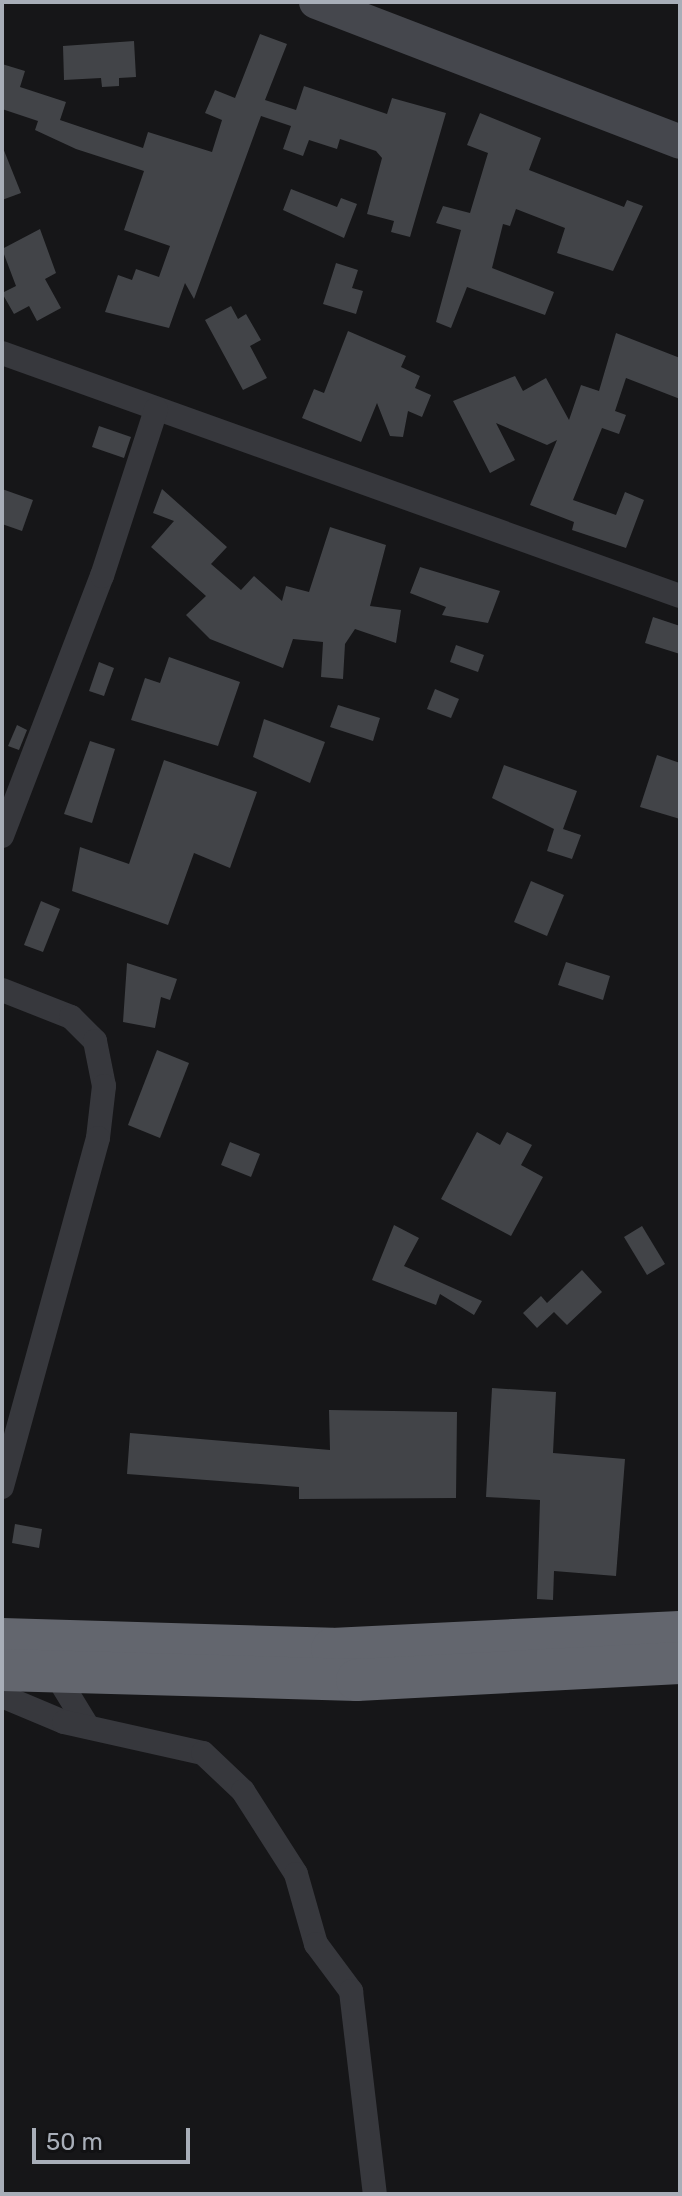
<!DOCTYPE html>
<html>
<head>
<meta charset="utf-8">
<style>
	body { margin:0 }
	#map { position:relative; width:682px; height:2196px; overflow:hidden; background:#161618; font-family:Rubik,sans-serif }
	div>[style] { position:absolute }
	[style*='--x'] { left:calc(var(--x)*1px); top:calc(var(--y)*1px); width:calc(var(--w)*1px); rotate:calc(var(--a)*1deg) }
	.building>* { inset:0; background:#424448 }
	.street>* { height:24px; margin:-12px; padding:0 12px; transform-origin:12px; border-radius:12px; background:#37383d }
	.secondary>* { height:34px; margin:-17px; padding:0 17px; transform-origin:17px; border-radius:17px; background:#45474d }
	.highway>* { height:42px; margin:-21px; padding:0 21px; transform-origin:21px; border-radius:21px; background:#63666e }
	span { translate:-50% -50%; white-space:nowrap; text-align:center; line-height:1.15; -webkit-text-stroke:7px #111113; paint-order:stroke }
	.frame { position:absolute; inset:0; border:4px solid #a8aeb8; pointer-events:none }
	.scale { position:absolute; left:32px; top:2128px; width:158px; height:36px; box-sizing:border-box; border:4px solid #a8aeb8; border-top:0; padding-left:10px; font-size:24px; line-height:28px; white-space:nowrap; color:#a8aeb8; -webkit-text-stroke:6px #111113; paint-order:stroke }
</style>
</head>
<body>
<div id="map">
	<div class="building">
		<i style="clip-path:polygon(260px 34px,287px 44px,265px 100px,296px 110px,304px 86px,387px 114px,392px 98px,446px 113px,410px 237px,391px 232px,394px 221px,367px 214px,382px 158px,376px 151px,340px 139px,337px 149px,309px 140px,303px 156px,283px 149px,291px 126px,261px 116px,194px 299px,185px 283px,169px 328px,105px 312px,118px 275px,132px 280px,136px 269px,159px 277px,170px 246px,124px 230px,144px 171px,76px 149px,35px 130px,38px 121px,2px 109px,2px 64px,25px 71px,20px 87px,66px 102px,60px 120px,143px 148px,148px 132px,212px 152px,222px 120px,205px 113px,215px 90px,235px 98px)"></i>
		<i style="clip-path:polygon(134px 41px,136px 77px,119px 78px,119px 86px,102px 87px,101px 78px,64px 80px,63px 46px)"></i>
		<i style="clip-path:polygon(480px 113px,541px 138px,529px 170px,624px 207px,627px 200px,643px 206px,613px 271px,557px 253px,565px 228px,516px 209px,510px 226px,503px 224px,492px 268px,554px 292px,545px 315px,467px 287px,451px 328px,436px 322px,461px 230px,436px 223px,443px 206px,470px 213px,488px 153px,467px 145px)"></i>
		<i style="clip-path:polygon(3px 148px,21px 193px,2px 200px,2px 149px)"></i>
		<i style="clip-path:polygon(291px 189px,337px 207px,341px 198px,357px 204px,344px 238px,283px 210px)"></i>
		<i style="clip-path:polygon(40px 229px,56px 273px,45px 279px,61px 308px,37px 321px,29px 306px,14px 314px,2px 293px,16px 286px,2px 249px)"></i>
		<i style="clip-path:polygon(336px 263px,358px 270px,352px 288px,363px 291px,356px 314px,323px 304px)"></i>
		<i style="clip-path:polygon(231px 306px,238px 319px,246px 314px,261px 340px,250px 346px,267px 378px,243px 390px,205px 320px)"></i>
		<i style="clip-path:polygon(348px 331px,406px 356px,401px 367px,420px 376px,415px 388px,431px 395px,422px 417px,408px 411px,403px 437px,390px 436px,377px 403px,361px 442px,302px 418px,314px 389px,324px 393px)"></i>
		<i style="clip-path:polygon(616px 333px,680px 358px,680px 399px,626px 378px,615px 411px,626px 415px,619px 434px,602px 428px,573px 500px,616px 515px,625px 492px,644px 500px,626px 548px,572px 530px,574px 522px,530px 505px,557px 440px,547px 445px,496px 423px,515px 460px,490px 473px,453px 401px,515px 376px,523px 391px,546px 378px,569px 420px,581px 385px,599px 391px)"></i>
		<i style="clip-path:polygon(99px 426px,131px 437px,124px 458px,92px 447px)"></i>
		<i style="clip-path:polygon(2px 489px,33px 500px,22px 531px,2px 524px)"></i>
		<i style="clip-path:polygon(162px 489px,227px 547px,211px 564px,241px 590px,254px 576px,282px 601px,286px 586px,309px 592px,330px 527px,386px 545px,370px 606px,401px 610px,396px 643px,355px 629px,345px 644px,343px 679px,321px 677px,323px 642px,293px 639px,283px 668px,210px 639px,186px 615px,206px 596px,151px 547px,174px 521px,153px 513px)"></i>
		<i style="clip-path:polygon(420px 567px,500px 591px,488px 623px,442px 615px,446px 607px,410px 593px)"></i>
		<i style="clip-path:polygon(653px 617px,680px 626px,680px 654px,645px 643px)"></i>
		<i style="clip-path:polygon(456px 645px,484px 655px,478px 672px,450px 662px)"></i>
		<i style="clip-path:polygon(169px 657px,240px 682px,218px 746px,131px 720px,145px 678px,160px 683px)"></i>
		<i style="clip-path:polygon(99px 662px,114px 668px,104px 696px,89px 691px)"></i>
		<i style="clip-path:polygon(435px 689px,459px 699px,451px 718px,427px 709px)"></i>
		<i style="clip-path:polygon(338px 705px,380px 718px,373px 741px,330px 727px)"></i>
		<i style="clip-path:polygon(264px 719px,325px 742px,310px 783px,253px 757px)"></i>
		<i style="clip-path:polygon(17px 725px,27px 730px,19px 750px,8px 746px)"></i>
		<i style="clip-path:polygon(90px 741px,115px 749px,92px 823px,64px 814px)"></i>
		<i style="clip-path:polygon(657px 755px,680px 763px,680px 819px,640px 807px)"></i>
		<i style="clip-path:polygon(164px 760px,257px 792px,230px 868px,194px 853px,168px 925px,72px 891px,80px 847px,129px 864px)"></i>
		<i style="clip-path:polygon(504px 765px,577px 791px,563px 829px,581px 835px,572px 859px,547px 851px,554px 829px,492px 798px)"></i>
		<i style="clip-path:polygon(531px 881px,564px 895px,547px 936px,514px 922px)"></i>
		<i style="clip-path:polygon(41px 901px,60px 909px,43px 952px,24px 945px)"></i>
		<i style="clip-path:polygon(566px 962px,610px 976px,603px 1000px,558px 985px)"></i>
		<i style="clip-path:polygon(127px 963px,177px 979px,170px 1000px,161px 997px,155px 1028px,123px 1022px)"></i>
		<i style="clip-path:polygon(157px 1050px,189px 1063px,160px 1138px,128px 1125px)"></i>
		<i style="clip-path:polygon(477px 1132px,500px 1145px,507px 1132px,532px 1145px,521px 1165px,543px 1177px,511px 1236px,441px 1199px)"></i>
		<i style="clip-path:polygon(230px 1142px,260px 1154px,251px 1177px,221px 1165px)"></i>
		<i style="clip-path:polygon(394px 1225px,419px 1238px,404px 1266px,482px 1301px,474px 1315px,440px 1294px,436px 1305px,372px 1280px)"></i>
		<i style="clip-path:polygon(642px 1226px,665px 1264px,647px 1275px,624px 1237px)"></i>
		<i style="clip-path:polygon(582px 1270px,602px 1292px,567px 1325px,554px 1312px,537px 1328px,523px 1313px,541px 1296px,547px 1303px)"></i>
		<i style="clip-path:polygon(492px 1388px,556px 1392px,553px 1453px,625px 1459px,616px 1576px,554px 1571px,553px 1600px,537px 1599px,540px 1500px,486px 1497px)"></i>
		<i style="clip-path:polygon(329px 1410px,457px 1412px,456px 1498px,299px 1499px,299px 1487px,127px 1474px,130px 1433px,330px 1450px)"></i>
		<i style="clip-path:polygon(15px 1524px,42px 1529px,39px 1548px,12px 1543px)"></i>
	</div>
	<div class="street">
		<i style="--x:2;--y:353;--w:720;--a:19.72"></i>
		<i style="--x:2;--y:836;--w:279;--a:-69"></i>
		<i style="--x:102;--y:576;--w:175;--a:-72"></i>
		<i style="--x:2;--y:990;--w:74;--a:21.4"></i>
		<i style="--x:71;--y:1017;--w:34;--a:45"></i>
		<i style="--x:95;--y:1041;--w:46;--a:78.7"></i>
		<i style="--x:104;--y:1086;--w:52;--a:96.6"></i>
		<i style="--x:98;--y:1138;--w:362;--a:105.4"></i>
		<i style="--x:55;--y:1673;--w:63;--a:58.6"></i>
		<i style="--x:2;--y:1696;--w:67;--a:22.8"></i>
		<i style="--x:64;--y:1722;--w:142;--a:12.6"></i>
		<i style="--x:203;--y:1753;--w:55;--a:43.5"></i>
		<i style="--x:243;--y:1791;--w:98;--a:57.4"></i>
		<i style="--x:296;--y:1874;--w:73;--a:74.1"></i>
		<i style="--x:316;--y:1944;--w:59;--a:53.3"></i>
		<i style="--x:351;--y:1991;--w:204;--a:83.3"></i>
	</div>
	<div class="secondary">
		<i style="--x:316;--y:2;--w:390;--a:21"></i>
	</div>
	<div class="highway">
		<i style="--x:2;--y:1639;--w:330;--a:1.7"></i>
		<i style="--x:332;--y:1649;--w:348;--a:-2.8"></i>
		<i style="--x:2;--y:1670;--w:355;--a:1.6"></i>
		<i style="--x:357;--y:1680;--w:323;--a:-3"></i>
	</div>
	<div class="frame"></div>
	<div class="scale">50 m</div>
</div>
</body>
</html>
